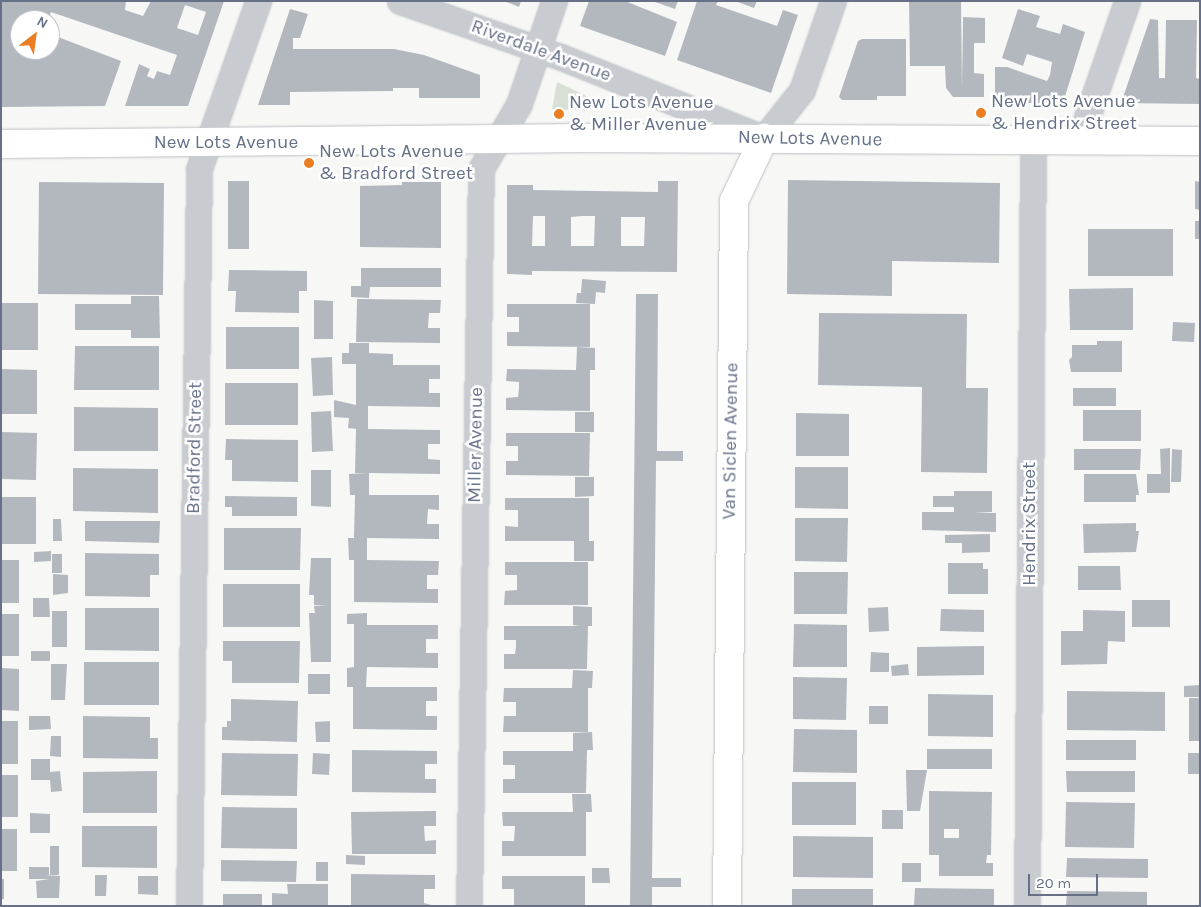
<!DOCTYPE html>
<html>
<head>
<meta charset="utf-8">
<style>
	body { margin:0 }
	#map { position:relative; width:1201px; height:907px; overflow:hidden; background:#f7f8f5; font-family:Karla,sans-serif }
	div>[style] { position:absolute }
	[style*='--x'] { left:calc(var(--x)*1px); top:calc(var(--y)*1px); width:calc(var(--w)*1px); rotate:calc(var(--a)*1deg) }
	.green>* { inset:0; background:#d8e0d6 }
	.building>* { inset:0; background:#b3b8bf }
	.roads { filter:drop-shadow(0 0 1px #bdbfc5) drop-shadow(0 0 1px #bdbfc5) }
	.street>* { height:25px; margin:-12.5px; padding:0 12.5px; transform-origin:12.5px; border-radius:12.5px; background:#c8cbcf }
	.secondary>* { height:28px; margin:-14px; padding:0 14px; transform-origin:14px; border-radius:14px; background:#fff }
	.dots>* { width:14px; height:14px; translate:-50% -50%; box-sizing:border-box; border:2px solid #fff; border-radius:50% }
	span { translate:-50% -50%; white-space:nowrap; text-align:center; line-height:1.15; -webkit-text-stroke:5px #fff; paint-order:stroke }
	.street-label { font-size:19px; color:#667188 }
	.poi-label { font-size:19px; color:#667188 }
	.left { translate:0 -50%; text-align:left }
	.frame { position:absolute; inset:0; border:2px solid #667188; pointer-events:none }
	.north { position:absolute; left:10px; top:10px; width:50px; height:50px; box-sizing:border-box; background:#fff; border:1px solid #c2c6cf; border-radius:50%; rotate:30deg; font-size:14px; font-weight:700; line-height:20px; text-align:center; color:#667188 }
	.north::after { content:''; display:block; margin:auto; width:18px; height:22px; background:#eb7d22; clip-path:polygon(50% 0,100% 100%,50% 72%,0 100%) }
	.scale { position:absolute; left:1028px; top:874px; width:70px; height:22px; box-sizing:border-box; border:2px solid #667188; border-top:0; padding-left:6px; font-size:15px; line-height:18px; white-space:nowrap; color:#667188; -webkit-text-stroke:4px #fff; paint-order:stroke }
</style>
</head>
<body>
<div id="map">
	<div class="green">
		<i style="clip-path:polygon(557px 82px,585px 95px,587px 111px,552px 109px)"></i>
	</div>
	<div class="building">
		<i style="clip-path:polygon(evenodd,1px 1px,126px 1px,125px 10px,143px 16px,151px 1px,224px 1px,188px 106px,125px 106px,139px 64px,150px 69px,147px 76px,154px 79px,157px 71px,170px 75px,177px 55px,51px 12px,48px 20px,20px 20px,20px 50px,50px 50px,50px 34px,121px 61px,105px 106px,1px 107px,1px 1px,185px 5px,206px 12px,198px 35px,177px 28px,185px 5px)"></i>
		<i style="clip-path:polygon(504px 1px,521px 1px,519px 7px)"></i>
		<i style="clip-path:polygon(589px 1px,625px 1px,677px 22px,665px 56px,580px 26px)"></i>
		<i style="clip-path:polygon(652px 1px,678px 1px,675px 9px)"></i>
		<i style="clip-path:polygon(697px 1px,718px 1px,716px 5px,777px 26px,783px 10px,798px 15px,771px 93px,677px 60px)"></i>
		<i style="clip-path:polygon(735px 1px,757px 1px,754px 8px)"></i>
		<i style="clip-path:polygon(909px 1px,961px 1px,962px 88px,963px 17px,985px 18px,985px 43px,974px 43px,974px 73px,984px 74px,984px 97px,953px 97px,946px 88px,945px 66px,910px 66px)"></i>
		<i style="clip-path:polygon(290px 9px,308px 14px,300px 38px,293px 38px,293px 49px,394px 49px,424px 55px,480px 75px,480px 98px,419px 98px,419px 88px,393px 88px,393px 91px,290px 92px,290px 105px,258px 105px)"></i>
		<i style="clip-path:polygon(1018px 9px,1040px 16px,1036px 27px,1060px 34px,1063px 24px,1085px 32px,1063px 103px,995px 103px,995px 67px,1007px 67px,1047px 81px,1050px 75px,1052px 62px,1027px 54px,1023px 66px,1002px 58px)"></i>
		<i style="clip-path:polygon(1150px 19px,1158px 20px,1159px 78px,1165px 78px,1166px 20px,1197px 20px,1196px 78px,1200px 79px,1200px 104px,1121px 103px)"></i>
		<i style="clip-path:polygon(862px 39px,906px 39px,906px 96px,877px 96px,877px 100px,842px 100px,839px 97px,858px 41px)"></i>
		<i style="clip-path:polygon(788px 180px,1000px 183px,999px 263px,892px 261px,892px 296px,787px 294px)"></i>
		<i style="clip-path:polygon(228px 181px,249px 181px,249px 249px,228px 249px)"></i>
		<i style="clip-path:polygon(evenodd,658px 181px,678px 181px,677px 272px,532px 271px,532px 275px,507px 274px,507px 185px,533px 185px,533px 190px,658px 192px,658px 181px,533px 216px,545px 216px,545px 246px,532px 246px,533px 216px,658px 181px,582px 216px,595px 216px,594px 246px,571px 246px,571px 217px,582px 216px,658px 181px,621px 217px,645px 217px,644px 246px,621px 246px,621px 217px)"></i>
		<i style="clip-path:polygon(1195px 181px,1200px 182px,1200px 210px,1195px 209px)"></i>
		<i style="clip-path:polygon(39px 182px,164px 183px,163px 295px,38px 294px)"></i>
		<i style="clip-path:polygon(402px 182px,441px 182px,441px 248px,360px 247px,360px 186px,402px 185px)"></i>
		<i style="clip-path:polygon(1195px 221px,1200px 221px,1200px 239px,1195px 239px)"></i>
		<i style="clip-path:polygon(1088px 229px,1173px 229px,1173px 276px,1088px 276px)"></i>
		<i style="clip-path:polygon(361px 268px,441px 268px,441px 287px,370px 287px,369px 298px,351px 297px,351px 286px,361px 286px)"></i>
		<i style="clip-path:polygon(229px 270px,307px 271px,307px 291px,299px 291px,299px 313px,235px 312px,236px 291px,228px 291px)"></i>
		<i style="clip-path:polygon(582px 279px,606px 281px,605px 293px,596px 292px,595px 304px,576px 303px,577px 293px,581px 293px)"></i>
		<i style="clip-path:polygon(1133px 288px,1133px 330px,1070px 330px,1069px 289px)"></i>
		<i style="clip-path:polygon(636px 294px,658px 294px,657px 451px,683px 451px,683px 461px,656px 461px,652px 878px,681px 878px,681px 887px,652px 887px,652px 906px,630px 906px)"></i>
		<i style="clip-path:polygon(131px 296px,159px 296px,160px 338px,131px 338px,131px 330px,75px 330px,75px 304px,131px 304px)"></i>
		<i style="clip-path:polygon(357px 299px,441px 300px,440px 313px,429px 313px,428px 328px,440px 328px,440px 343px,356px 342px)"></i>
		<i style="clip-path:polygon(314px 300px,333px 301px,333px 339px,314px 339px)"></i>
		<i style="clip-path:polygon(1px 303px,38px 303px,38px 350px,1px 350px)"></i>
		<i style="clip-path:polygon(507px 304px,590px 304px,590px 347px,507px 346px,507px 332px,519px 332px,519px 317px,507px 317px)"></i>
		<i style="clip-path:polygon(819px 313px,967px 314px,966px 388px,988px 388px,987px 473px,921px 472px,922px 387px,818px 385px)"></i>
		<i style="clip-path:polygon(1173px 322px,1195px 323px,1194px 342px,1172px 341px)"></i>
		<i style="clip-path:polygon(226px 327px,299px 327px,299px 369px,226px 369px)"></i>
		<i style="clip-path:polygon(1097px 341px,1122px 341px,1122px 372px,1071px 372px,1069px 360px,1072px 357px,1072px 345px,1097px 345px)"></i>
		<i style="clip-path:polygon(349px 343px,369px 343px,369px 353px,393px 354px,393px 365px,440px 365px,440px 379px,429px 379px,429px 393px,440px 393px,440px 407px,368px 406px,368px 429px,440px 430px,440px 444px,428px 444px,428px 459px,440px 460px,440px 474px,369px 473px,369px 495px,439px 495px,439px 510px,428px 509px,427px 524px,439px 524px,439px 539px,367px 538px,367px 560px,439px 561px,438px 575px,427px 575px,427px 589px,438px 589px,438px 603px,354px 602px,354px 560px,349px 560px,348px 538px,354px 538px,355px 495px,350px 495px,349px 474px,367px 473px,355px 473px,356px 429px,348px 428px,349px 418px,334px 417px,334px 400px,356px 405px,356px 364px,342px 364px,342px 353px,349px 353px)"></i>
		<i style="clip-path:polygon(75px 346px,159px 346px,159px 390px,74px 390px)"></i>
		<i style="clip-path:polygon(577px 347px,595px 348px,595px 370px,590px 370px,590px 411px,506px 410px,506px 398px,518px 397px,519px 389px,519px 382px,506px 381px,507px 369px,576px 370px)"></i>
		<i style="clip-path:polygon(332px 357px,333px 395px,313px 396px,311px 358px)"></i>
		<i style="clip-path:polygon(1px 369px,37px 370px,37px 414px,1px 414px)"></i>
		<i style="clip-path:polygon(225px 383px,298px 383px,298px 425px,225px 425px)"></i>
		<i style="clip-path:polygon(1073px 388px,1116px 388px,1116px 406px,1073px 406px)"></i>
		<i style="clip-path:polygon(74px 407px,158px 408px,158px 451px,74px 451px)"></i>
		<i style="clip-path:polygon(1083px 410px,1141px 410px,1141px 441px,1083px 441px)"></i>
		<i style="clip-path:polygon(331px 411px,333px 451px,312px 452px,311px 412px)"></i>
		<i style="clip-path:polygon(575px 412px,594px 412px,594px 432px,575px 432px)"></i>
		<i style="clip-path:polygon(796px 413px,849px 414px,849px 456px,796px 456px)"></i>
		<i style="clip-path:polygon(1px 432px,37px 433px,36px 480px,1px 479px)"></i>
		<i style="clip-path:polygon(506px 433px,590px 433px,589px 476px,506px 475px,506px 461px,518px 461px,518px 446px,506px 446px)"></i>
		<i style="clip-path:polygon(226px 439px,298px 440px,298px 482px,232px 481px,232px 460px,225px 460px)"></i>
		<i style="clip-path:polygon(1170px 448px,1170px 493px,1147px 493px,1147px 474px,1161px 474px,1160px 449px)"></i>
		<i style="clip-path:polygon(1074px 449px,1141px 449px,1140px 470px,1074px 470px)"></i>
		<i style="clip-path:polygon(1172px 449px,1182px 450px,1181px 482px,1171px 482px)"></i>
		<i style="clip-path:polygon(795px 467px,848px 467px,848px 509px,795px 508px)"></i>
		<i style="clip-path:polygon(73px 468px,158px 469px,158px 513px,73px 511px)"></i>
		<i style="clip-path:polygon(311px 470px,331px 470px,331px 507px,311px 506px)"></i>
		<i style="clip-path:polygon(1084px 474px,1136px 474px,1139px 495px,1136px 495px,1136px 502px,1084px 502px)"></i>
		<i style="clip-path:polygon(575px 477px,594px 477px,594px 496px,575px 497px)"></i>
		<i style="clip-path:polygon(954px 491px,992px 491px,992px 512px,974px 513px,996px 513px,996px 532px,922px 530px,922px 512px,954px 512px,954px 507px,933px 507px,933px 496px,954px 496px)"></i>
		<i style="clip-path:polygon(225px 496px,297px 497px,297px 516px,232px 516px,232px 507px,225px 507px)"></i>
		<i style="clip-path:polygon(1px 497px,36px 497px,36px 544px,1px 544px)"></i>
		<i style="clip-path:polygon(505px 498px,589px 498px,589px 541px,594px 541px,594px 561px,574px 561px,574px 541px,505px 541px,505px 526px,518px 527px,518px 510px,505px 510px)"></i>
		<i style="clip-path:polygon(795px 518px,848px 518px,847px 562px,795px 561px)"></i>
		<i style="clip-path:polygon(53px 519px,61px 519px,62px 541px,53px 541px)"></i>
		<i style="clip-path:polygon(85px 521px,160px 521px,159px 543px,85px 541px)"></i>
		<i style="clip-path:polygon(1136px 523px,1136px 531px,1139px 531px,1136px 552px,1084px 553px,1083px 524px)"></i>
		<i style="clip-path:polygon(224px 528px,301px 528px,300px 570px,224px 570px)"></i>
		<i style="clip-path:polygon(990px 534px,990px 552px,962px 553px,962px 543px,945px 543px,945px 535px)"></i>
		<i style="clip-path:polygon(51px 551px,51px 561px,34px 562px,34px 552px)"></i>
		<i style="clip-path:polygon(85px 553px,159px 554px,159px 575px,150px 575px,150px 597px,85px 596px)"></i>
		<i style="clip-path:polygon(52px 554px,62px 554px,62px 573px,52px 573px)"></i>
		<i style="clip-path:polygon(311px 558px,331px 558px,331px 662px,311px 662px,309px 613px,315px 613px,314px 606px,327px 605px,314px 605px,314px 595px,309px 595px)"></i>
		<i style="clip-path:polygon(1px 560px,19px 560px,19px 603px,1px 603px)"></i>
		<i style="clip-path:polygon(505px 562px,588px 562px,588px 605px,504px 605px,505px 591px,517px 590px,517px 575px,505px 575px)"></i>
		<i style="clip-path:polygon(948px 563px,983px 563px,983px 569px,988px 569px,988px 594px,948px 594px)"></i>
		<i style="clip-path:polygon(1078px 566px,1120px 566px,1121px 590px,1078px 590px)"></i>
		<i style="clip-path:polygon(794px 572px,848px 572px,847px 614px,794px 614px)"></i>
		<i style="clip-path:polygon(53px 574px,68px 575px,68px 593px,53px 595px)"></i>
		<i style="clip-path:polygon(223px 584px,300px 584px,300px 627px,223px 627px)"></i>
		<i style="clip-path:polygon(33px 598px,49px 598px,50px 617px,33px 617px)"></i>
		<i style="clip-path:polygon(1132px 600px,1170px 600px,1170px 627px,1132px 627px)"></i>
		<i style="clip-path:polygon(573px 606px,592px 607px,592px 626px,588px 626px,587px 669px,504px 669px,504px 654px,515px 654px,516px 647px,516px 640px,504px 640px,504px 626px,580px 626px,573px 625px)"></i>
		<i style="clip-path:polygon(888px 607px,889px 631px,869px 632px,868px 608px)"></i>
		<i style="clip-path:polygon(85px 608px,159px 608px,159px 651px,85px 650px)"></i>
		<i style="clip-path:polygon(941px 609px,984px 610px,984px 632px,940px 631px)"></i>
		<i style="clip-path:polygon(1083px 610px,1125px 611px,1125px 642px,1108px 641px,1107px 664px,1061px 665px,1061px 631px,1083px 631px)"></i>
		<i style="clip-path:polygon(52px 611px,67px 611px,67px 647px,52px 647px)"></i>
		<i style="clip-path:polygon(367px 613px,367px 625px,438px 625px,438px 639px,426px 639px,426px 653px,438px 653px,438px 668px,367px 667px,366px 687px,437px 687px,437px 701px,426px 701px,426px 716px,437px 716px,437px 730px,353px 729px,353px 687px,347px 687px,347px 668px,354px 667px,354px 624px,347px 624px,347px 614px)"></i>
		<i style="clip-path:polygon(1px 614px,19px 614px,19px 656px,1px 656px)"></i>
		<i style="clip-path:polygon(794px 624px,847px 625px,847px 667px,793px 667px)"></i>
		<i style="clip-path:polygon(223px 641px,300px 641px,299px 683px,232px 683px,232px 661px,223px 661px)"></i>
		<i style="clip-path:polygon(984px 646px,984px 675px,917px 676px,917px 647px)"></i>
		<i style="clip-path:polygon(31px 651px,50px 651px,50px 661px,31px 661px)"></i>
		<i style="clip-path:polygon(871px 652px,889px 653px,889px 672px,870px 672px)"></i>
		<i style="clip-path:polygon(84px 662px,159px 662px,159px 705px,84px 705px)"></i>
		<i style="clip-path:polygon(51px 664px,67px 664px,65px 700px,51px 700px)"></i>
		<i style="clip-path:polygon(908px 664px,909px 675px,892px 676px,891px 666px)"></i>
		<i style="clip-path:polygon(1px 668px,19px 669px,19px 711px,1px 710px)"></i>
		<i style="clip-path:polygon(573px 670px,593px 671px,592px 688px,588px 688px,588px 732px,503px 732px,504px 716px,516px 716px,516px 702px,503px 702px,504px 688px,572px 688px)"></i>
		<i style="clip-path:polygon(308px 674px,330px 674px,330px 694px,308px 694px)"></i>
		<i style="clip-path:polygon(793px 677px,847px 678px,846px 720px,793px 719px)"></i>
		<i style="clip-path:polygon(1200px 685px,1200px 697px,1184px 697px,1184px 686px)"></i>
		<i style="clip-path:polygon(1067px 691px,1165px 692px,1165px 731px,1067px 730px)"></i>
		<i style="clip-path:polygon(928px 694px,993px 695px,993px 737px,928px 736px)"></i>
		<i style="clip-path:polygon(1189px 698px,1200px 698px,1200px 741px,1189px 741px)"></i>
		<i style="clip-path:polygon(231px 699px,298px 701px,297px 742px,222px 740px,222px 727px,227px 727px,227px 721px,231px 721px)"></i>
		<i style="clip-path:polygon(869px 706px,888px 706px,888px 724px,869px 724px)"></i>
		<i style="clip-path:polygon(29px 716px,50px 716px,51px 729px,29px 730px)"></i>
		<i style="clip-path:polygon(83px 716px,150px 717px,150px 738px,158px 738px,158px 759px,83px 758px)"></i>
		<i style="clip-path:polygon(1px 721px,18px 721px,18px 764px,1px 764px)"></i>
		<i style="clip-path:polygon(330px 721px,330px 742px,316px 742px,315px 722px)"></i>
		<i style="clip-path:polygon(794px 729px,857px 730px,857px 773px,793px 772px)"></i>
		<i style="clip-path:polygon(592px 732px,593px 750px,587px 750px,586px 793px,503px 793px,503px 779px,515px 779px,515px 765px,503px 765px,503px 751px,573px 751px,573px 733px)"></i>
		<i style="clip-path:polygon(51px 736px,61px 736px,61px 757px,50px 756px)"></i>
		<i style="clip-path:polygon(1066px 740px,1136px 740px,1136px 760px,1066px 760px)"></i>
		<i style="clip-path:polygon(927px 749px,992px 749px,992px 769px,927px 769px)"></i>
		<i style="clip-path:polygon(352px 750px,437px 751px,437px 764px,425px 764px,425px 779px,436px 779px,436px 793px,352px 792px)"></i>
		<i style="clip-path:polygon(222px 753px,298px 754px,297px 796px,221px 795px)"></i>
		<i style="clip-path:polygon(313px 753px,330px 754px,329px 775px,312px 774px)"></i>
		<i style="clip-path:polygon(1188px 753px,1200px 753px,1200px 774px,1188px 774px)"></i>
		<i style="clip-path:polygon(31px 759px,50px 759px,50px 772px,60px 771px,62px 791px,51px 792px,50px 780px,31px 780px)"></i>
		<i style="clip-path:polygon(906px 770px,927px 770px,920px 811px,907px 811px)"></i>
		<i style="clip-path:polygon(157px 771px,157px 813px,83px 813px,83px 772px)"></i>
		<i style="clip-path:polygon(1066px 771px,1135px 771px,1135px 792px,1067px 792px)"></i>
		<i style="clip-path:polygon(1px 775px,18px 775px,18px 817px,1px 817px)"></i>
		<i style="clip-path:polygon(792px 782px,856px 782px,856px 825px,792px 825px)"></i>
		<i style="clip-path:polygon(evenodd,929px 791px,992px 792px,991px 855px,987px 855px,986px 863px,993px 863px,993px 876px,939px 876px,939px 855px,929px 855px,929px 791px,944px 829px,959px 829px,959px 838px,944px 838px,944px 829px)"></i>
		<i style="clip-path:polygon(572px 794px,591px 794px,592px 812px,586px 812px,586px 856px,502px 856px,502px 841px,514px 841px,515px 826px,503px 826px,502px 812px,573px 812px)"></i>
		<i style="clip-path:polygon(1066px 802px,1135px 803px,1134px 848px,1065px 847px)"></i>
		<i style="clip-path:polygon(222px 807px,297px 808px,297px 849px,221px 848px)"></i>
		<i style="clip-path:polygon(882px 810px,903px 810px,903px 829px,882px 829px)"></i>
		<i style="clip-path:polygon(436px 811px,436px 826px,424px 826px,425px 841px,436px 840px,436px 854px,352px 854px,351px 812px)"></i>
		<i style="clip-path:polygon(30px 813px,50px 814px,50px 833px,30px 833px)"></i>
		<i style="clip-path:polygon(82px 826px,157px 826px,157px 868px,82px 867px)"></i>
		<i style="clip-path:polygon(1px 829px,17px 829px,17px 871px,1px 871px)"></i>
		<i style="clip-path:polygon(793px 836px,873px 837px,873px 878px,793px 877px)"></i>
		<i style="clip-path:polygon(50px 846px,59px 846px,59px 875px,50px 875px)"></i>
		<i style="clip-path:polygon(346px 855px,365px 856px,365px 865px,346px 864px)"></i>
		<i style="clip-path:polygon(1067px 858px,1148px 859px,1148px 878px,1066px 877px)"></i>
		<i style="clip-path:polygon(221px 860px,297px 861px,296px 882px,221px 881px)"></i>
		<i style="clip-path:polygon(316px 862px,328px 862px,328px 881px,316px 881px)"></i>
		<i style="clip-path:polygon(902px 863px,921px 863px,921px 882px,902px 882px)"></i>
		<i style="clip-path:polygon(29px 867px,49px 867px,49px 875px,45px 875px,60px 876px,59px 898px,37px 898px,36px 881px,49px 879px,29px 879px)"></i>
		<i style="clip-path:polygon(592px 868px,609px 868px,610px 883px,592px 883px)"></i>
		<i style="clip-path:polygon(351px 874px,435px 875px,435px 889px,424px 889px,424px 903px,435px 906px,351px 906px)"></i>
		<i style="clip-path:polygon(95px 875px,107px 875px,106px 896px,95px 896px)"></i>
		<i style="clip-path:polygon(138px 876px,158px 876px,158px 895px,138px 894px)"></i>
		<i style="clip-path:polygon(502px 876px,585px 876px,585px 906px,514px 906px,514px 889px,502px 889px)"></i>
		<i style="clip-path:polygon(1px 879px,4px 879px,4px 899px,1px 899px)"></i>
		<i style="clip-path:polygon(287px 884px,328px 884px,328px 906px,272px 906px,272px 893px,288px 894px)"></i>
		<i style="clip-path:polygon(915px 888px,994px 889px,994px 906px,914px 906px)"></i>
		<i style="clip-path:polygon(792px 889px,873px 889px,873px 906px,792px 906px)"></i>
		<i style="clip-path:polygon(1067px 891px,1147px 892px,1147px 906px,1066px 906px)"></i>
		<i style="clip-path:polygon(223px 894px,262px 894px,262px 906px,223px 906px)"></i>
	</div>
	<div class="roads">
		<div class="street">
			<i style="--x:400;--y:1;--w:170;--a:19.2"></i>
			<i style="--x:561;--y:57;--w:219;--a:21.8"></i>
			<i style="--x:764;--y:138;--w:61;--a:-51.6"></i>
			<i style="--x:802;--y:90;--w:94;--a:-70.8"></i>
			<i style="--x:1079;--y:140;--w:147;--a:-70.9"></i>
			<i style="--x:189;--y:906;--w:737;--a:-89.22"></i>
			<i style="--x:199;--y:169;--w:178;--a:-70.6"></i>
			<i style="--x:469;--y:906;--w:737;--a:-89.07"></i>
			<i style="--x:481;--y:169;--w:75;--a:-59.7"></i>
			<i style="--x:519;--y:104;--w:109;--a:-71.2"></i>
			<i style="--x:1027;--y:906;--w:765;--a:-89.55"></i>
		</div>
		<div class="secondary">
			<i style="--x:1;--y:144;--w:578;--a:-0.59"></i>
			<i style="--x:579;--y:138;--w:621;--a:0.28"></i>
			<i style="--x:727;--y:906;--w:705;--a:-89.43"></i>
			<i style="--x:734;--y:201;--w:70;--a:-64.5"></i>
		</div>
	</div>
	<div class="dots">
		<i style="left:981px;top:113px;background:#eb7d22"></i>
		<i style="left:559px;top:114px;background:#eb7d22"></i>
		<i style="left:309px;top:163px;background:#eb7d22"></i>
	</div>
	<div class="street-label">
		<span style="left:541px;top:51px;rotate:20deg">Riverdale Avenue</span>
		<span style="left:810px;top:139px;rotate:1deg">New Lots Avenue</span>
		<span style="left:226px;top:143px">New Lots Avenue</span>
		<span style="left:731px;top:441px;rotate:-89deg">Van Siclen Avenue</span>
		<span style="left:476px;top:445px;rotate:-89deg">Miller Avenue</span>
		<span style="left:195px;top:448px;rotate:-89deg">Bradford Street</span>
		<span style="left:1030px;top:524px;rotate:-90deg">Hendrix Street</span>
	</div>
	<div class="poi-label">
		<span class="left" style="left:991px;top:113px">New Lots Avenue<br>&amp; Hendrix Street</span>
		<span class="left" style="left:569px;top:114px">New Lots Avenue<br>&amp; Miller Avenue</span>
		<span class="left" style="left:319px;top:163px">New Lots Avenue<br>&amp; Bradford Street</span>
	</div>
	<div class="frame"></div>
	<div class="north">N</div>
	<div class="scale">20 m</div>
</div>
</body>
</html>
